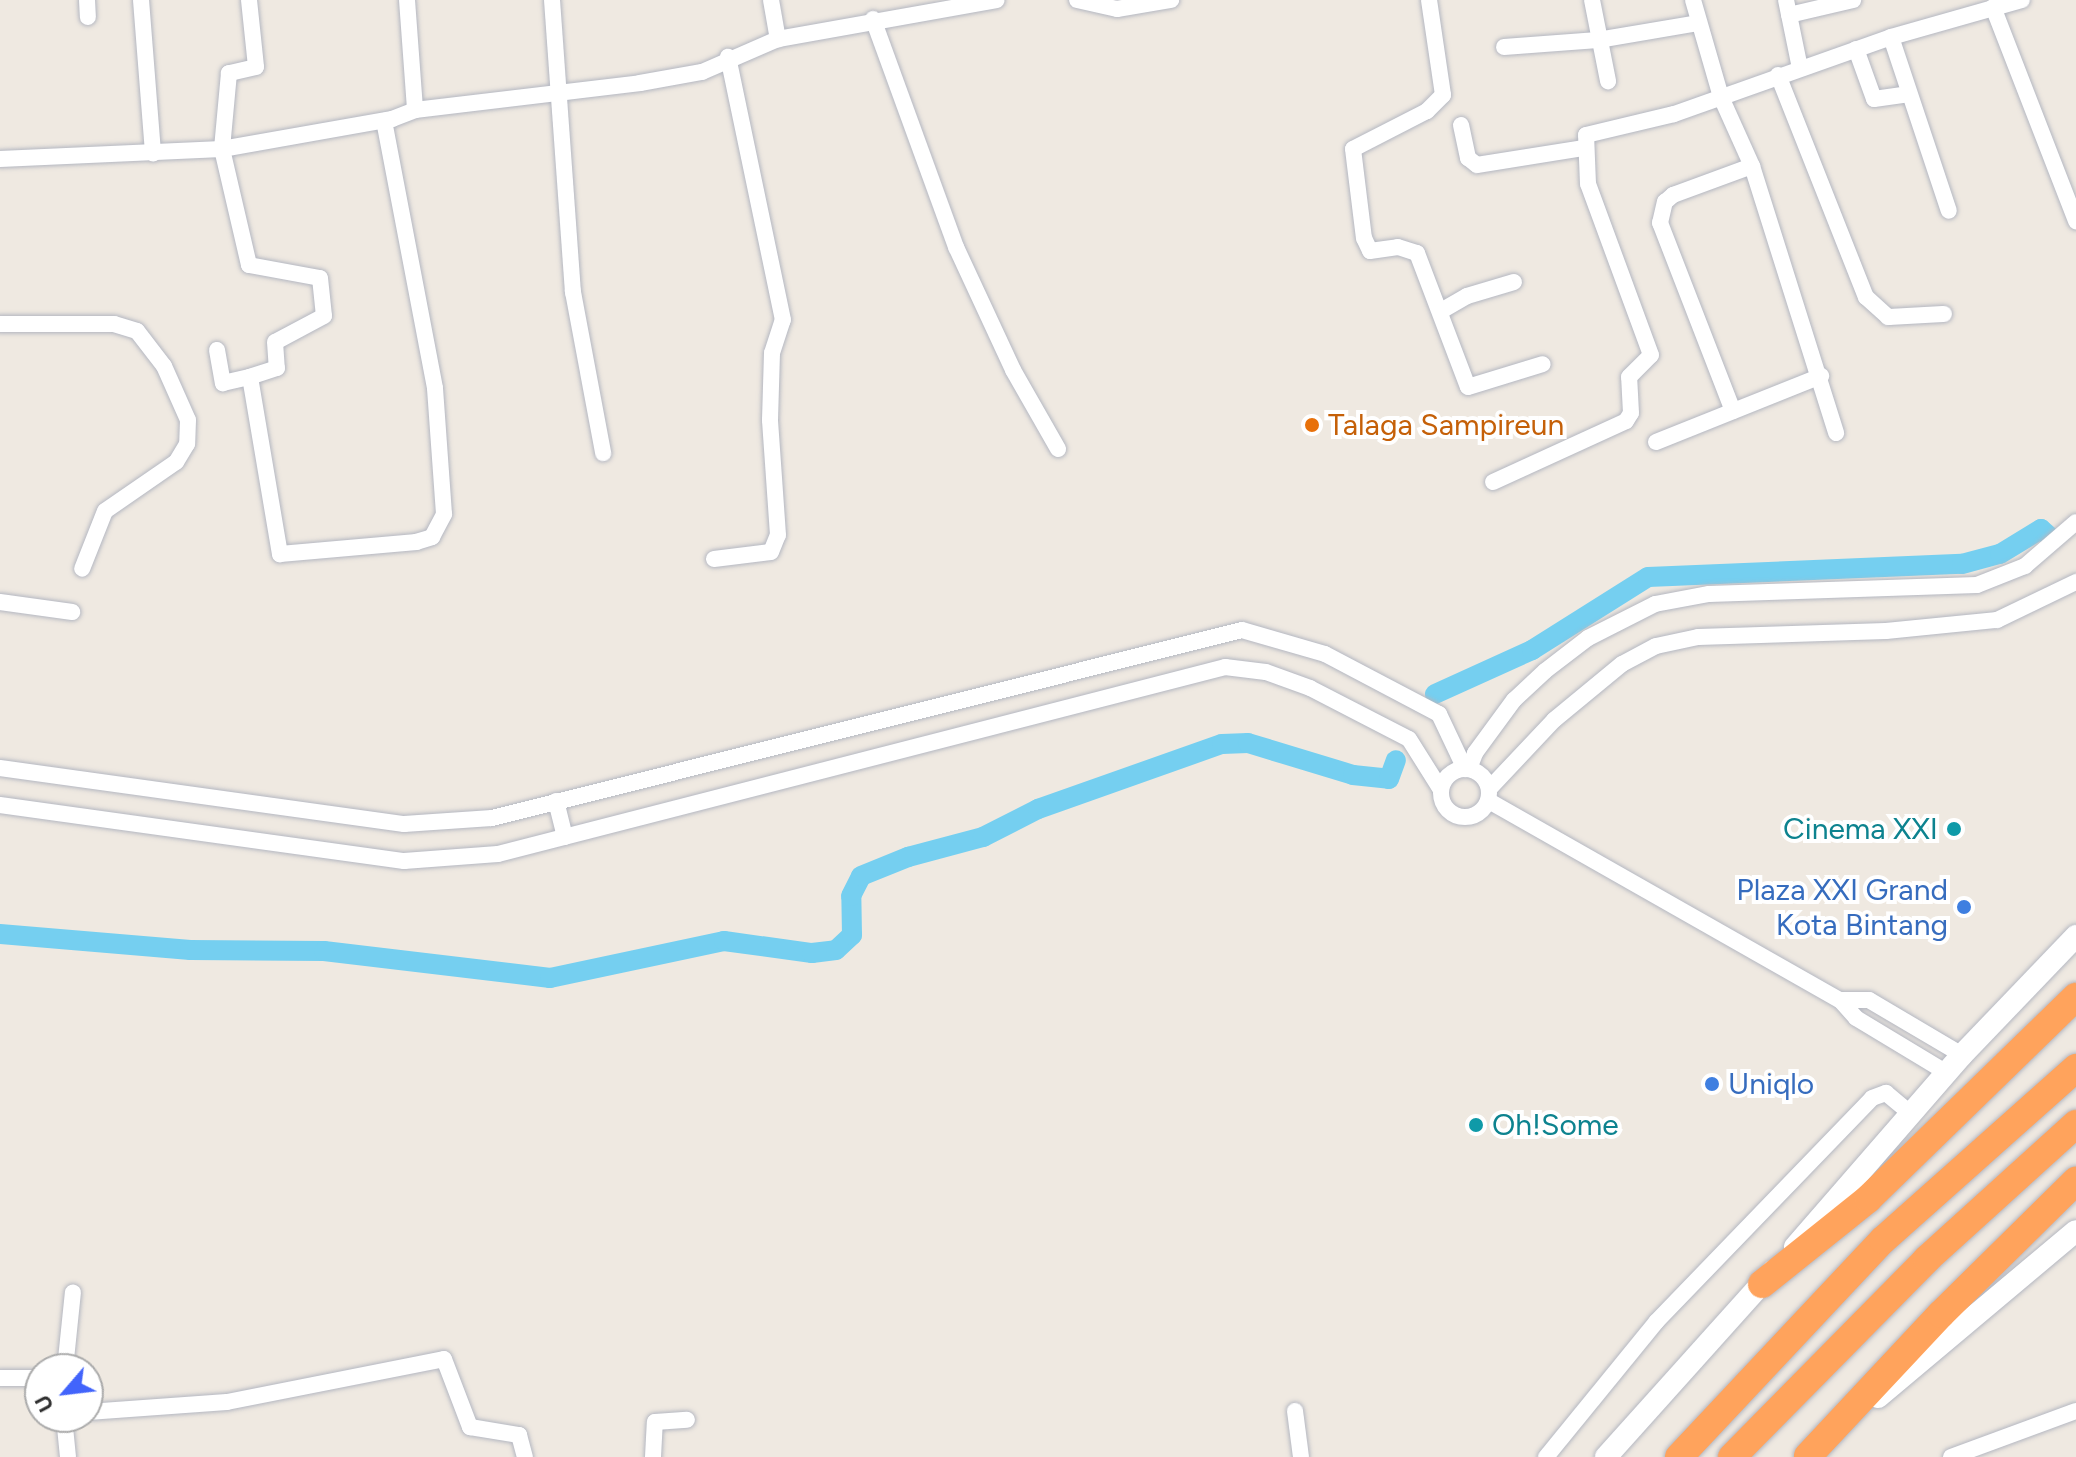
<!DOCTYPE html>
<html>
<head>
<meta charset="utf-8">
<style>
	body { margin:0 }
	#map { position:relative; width:2076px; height:1457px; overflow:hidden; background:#efe9e1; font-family:Figtree,sans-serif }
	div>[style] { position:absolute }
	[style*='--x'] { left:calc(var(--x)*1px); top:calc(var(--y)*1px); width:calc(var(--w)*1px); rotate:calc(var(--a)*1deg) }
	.canal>* { height:20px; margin:-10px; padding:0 10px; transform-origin:10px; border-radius:10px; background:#75cff0 }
	.roads { filter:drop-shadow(0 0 2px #b4b7c1) drop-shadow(0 0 2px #b4b7c1) }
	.street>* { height:16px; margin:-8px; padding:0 8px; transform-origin:8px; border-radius:8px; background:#fff }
	.street>.ring { margin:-8px; padding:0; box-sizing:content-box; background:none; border:16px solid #fff; border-radius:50% }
	.secondary>* { height:22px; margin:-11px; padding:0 11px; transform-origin:11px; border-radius:11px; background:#fff }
	.highway>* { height:28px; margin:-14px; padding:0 14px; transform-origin:14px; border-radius:14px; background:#ffa35c }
	.dots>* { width:22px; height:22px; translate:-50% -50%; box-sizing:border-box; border:4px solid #fff; border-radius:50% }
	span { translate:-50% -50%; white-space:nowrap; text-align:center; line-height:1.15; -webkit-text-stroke:8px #fff; paint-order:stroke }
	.food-label { font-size:30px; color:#c56008 }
	.left { translate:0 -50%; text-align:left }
	.culture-label { font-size:30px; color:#0d838f }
	.right { translate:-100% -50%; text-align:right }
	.shop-label { font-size:30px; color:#366cbe }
	.north { position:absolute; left:24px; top:1353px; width:80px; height:80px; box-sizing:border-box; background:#fff; border:2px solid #ababab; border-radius:50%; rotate:242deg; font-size:22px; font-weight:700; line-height:32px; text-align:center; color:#2e2e2e }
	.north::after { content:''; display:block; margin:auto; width:28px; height:36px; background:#4264fb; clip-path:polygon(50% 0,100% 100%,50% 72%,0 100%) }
</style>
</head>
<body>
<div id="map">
	<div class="canal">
		<i style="--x:1435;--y:694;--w:107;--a:-24.4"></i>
		<i style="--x:1532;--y:650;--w:137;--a:-32.2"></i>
		<i style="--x:1648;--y:577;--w:314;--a:-2.4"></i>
		<i style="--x:1962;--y:564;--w:39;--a:-15"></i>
		<i style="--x:2000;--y:554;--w:48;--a:-31.4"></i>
		<i style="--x:2041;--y:529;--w:11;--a:41"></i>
		<i style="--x:0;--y:934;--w:191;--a:4.8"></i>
		<i style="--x:190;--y:950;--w:134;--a:0.4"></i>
		<i style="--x:324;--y:951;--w:228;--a:6.8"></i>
		<i style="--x:550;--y:978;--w:178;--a:-12"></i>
		<i style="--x:724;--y:941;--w:89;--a:7.8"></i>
		<i style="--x:812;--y:953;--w:24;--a:-7"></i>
		<i style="--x:836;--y:950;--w:22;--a:-43"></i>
		<i style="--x:852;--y:935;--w:39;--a:-91"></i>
		<i style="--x:851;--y:896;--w:22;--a:-63"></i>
		<i style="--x:861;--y:876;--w:51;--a:-22"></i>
		<i style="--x:908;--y:857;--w:78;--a:-14.9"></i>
		<i style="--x:983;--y:837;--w:62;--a:-27"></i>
		<i style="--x:1038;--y:809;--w:195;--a:-19.5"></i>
		<i style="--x:1222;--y:744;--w:26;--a:-2"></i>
		<i style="--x:1248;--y:743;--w:110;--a:16.9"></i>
		<i style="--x:1353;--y:775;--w:36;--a:6"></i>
		<i style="--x:1389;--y:779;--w:20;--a:-70"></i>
	</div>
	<div class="roads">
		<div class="street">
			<i style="--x:87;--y:0;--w:17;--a:87"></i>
			<i style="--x:141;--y:0;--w:154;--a:85.5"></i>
			<i style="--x:249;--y:0;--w:67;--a:84"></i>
			<i style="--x:256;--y:67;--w:28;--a:167"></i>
			<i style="--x:229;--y:73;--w:76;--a:95.3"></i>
			<i style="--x:222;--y:149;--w:119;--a:76.9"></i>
			<i style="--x:249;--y:265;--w:72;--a:10.4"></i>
			<i style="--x:320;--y:278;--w:38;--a:84"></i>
			<i style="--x:324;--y:316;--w:55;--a:152"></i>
			<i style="--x:275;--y:342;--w:26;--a:86"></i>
			<i style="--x:277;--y:368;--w:28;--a:162"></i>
			<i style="--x:250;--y:377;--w:180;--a:80.4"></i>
			<i style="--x:280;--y:554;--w:137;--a:-5"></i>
			<i style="--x:416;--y:542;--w:17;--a:-17"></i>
			<i style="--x:432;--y:537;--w:26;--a:-62"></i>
			<i style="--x:444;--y:514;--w:126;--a:-94.1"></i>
			<i style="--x:435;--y:388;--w:272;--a:-100.8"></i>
			<i style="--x:407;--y:0;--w:110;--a:85.8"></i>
			<i style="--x:552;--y:0;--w:293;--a:85.9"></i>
			<i style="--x:573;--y:292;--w:164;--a:79.4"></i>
			<i style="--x:771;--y:0;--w:40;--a:80"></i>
			<i style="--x:1077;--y:0;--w:41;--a:12.7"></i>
			<i style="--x:1117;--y:9;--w:55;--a:-9.5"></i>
			<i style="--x:1429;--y:0;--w:96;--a:81.6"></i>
			<i style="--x:1443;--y:95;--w:23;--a:135"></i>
			<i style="--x:1427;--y:111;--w:83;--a:152.8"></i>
			<i style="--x:1353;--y:149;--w:90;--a:83"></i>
			<i style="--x:1364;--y:238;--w:14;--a:65"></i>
			<i style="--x:1370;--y:251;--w:28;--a:-8"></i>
			<i style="--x:1398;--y:247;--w:20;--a:18"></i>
			<i style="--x:1417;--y:253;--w:143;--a:69.2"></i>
			<i style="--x:1468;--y:387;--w:78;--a:-17"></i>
			<i style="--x:1592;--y:0;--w:83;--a:78.8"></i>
			<i style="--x:1693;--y:0;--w:101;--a:73.9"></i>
			<i style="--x:1721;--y:97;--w:76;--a:65.8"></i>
			<i style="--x:1752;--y:166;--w:280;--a:72.5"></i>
			<i style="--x:1786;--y:0;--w:69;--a:78.4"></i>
			<i style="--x:1993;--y:7;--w:230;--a:68.8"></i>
			<i style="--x:1789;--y:15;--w:66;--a:-13.2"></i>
			<i style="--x:873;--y:19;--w:243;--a:70"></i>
			<i style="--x:956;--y:247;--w:136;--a:65.1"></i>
			<i style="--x:1013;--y:370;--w:91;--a:60.3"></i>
			<i style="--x:1891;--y:37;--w:183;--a:71.6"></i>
			<i style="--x:1504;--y:47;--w:94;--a:-4.3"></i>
			<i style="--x:1598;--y:40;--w:101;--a:-9.6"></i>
			<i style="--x:1856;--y:49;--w:53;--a:70.2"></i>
			<i style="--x:1874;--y:99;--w:34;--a:-8"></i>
			<i style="--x:1778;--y:75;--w:239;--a:68.4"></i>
			<i style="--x:1866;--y:297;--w:30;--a:42"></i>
			<i style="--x:1888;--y:317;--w:56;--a:-3.1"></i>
			<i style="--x:1461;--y:125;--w:34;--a:78"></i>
			<i style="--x:1468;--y:158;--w:11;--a:38"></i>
			<i style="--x:1477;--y:165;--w:107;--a:-9.1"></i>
			<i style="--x:0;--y:159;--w:222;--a:-2.6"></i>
			<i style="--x:222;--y:149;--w:173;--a:-10"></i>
			<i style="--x:392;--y:119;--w:25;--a:-21"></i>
			<i style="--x:415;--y:110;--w:227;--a:-6.8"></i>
			<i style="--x:640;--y:83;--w:63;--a:-10.1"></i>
			<i style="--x:702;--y:72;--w:83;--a:-23.5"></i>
			<i style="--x:778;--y:39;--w:222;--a:-10.1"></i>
			<i style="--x:1441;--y:311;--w:30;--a:-30"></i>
			<i style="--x:1467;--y:296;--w:49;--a:-16.6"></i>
			<i style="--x:0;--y:324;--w:114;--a:0"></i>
			<i style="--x:114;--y:324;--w:24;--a:17"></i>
			<i style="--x:137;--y:331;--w:44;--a:52.4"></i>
			<i style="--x:164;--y:366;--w:59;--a:66"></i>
			<i style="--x:188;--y:420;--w:24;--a:92"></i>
			<i style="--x:187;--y:444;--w:21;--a:121"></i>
			<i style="--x:176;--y:462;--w:86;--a:145.4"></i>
			<i style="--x:105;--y:511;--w:62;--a:111.6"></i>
			<i style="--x:217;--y:350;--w:34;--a:80"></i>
			<i style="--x:223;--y:383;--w:28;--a:-13"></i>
			<i style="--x:1733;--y:411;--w:202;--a:-111.2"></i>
			<i style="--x:1660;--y:223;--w:22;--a:-77"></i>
			<i style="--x:1665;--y:202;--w:11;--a:-41"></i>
			<i style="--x:1673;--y:195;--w:84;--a:-20.2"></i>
			<i style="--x:1656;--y:442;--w:178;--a:-21.8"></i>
			<i style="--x:1493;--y:482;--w:146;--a:-24.6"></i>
			<i style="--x:1626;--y:421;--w:9;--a:-58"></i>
			<i style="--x:1631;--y:413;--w:36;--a:-93"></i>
			<i style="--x:1629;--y:377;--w:31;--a:-45"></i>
			<i style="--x:1651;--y:355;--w:182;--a:-110.2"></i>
			<i style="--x:1588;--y:184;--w:49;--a:-92.3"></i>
			<i style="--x:1586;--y:135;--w:90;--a:-13.4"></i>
			<i style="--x:1674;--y:114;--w:230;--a:-19.5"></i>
			<i style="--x:1891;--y:37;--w:136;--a:-15.8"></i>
			<i style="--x:714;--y:559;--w:57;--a:-7"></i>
			<i style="--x:771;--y:552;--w:18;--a:-68"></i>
			<i style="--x:778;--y:535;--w:115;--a:-94"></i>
			<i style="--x:770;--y:420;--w:67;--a:-88.3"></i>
			<i style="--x:772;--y:353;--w:35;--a:-72"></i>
			<i style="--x:783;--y:320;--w:269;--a:-101.8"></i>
			<i style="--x:0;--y:602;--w:73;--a:7.9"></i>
			<i style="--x:0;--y:768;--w:408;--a:7.9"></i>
			<i style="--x:404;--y:824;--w:88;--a:-3.9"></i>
			<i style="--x:492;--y:818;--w:773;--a:-14.07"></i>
			<i style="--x:1242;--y:630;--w:86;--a:16.1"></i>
			<i style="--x:1325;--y:654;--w:129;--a:27.8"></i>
			<i style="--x:1439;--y:714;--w:61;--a:64.7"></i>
			<i style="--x:1469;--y:769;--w:17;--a:-69"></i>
			<i style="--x:1475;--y:753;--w:66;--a:-53.7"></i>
			<i style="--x:1514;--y:700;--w:42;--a:-43.1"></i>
			<i style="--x:1545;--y:671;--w:54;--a:-37.5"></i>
			<i style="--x:1588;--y:638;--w:75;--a:-26.9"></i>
			<i style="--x:1655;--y:604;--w:55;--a:-10.5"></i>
			<i style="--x:1709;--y:594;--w:268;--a:-1.9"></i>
			<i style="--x:1977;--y:585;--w:52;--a:-21.6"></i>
			<i style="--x:2025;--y:566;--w:67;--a:-40.8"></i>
			<i class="ring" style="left:1441px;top:769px;width:32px;height:32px"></i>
			<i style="--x:1489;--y:789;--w:95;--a:-46.7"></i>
			<i style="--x:1554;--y:720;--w:88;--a:-39.5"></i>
			<i style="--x:1622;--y:664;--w:38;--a:-28"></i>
			<i style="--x:1656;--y:646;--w:43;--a:-12.1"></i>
			<i style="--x:1698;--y:637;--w:188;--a:-1.8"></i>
			<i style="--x:1886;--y:631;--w:112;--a:-5.7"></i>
			<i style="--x:1997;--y:620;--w:88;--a:-25.7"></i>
			<i style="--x:556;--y:801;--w:37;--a:76"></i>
			<i style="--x:1489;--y:801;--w:403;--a:29.6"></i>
			<i style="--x:1840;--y:1000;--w:24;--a:48"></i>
			<i style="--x:1856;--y:1018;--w:106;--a:31.1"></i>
			<i style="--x:0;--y:805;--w:408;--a:7.9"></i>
			<i style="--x:404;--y:861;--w:94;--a:-4.3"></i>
			<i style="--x:498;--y:854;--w:751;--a:-14.42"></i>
			<i style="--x:1225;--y:667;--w:41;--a:7"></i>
			<i style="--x:1266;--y:672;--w:47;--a:20"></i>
			<i style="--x:1310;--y:688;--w:111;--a:27.3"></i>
			<i style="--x:1409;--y:739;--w:60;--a:57.9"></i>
			<i style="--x:1840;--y:1000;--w:29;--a:0"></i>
			<i style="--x:1869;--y:1000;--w:108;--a:30.6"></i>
			<i style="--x:65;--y:1369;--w:77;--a:-84.1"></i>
			<i style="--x:0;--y:1378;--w:40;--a:0"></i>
			<i style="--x:1295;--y:1411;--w:46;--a:82.6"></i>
			<i style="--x:88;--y:1412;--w:139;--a:-4.1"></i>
			<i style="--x:227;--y:1402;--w:221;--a:-11.2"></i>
			<i style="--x:444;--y:1359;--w:73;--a:69.1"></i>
			<i style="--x:470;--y:1427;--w:50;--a:9.3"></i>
			<i style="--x:519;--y:1435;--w:23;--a:75"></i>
			<i style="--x:64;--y:1417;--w:40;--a:84.3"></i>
			<i style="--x:653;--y:1457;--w:35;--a:-87"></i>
			<i style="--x:655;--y:1422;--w:32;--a:-4"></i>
			<i style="--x:1546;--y:1457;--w:174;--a:-50.8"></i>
			<i style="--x:1656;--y:1322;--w:311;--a:-46"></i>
			<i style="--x:1872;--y:1098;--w:15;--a:-20"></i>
			<i style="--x:1886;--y:1093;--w:33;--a:40"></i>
			<i style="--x:1951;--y:1457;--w:133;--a:-20.2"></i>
		</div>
		<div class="secondary">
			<i style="--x:1795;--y:1247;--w:254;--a:-49"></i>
			<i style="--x:1962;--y:1055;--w:165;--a:-46.2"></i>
			<i style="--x:1878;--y:1397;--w:258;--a:-40"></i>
			<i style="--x:1606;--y:1457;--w:249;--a:-48.1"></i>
		</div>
		<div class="highway">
			<i style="--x:1762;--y:1284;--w:136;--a:-38.7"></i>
			<i style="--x:1868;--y:1199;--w:290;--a:-44.2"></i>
			<i style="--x:1808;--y:1456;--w:195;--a:-46.9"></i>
			<i style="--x:1941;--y:1314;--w:190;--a:-44.6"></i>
			<i style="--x:1679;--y:1457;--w:298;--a:-46.8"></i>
			<i style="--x:1883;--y:1240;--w:259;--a:-41.7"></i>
			<i style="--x:1732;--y:1457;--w:278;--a:-45.4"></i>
			<i style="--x:1927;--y:1259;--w:201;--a:-42.2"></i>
		</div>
	</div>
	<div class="dots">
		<i style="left:1312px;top:425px;background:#e8710a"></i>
		<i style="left:1954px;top:829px;background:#0f9aa8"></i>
		<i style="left:1964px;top:907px;background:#3f7fe0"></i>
		<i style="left:1712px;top:1084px;background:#3f7fe0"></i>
		<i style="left:1476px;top:1125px;background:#0f9aa8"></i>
	</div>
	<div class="food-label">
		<span class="left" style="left:1328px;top:425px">Talaga Sampireun</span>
	</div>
	<div class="culture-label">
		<span class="right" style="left:1938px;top:829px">Cinema XXI</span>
		<span class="left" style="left:1492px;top:1125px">Oh!Some</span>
	</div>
	<div class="shop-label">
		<span class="right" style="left:1948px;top:907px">Plaza XXI Grand<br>Kota Bintang</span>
		<span class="left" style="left:1728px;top:1084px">Uniqlo</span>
	</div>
	<div class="north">U</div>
</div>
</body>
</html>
